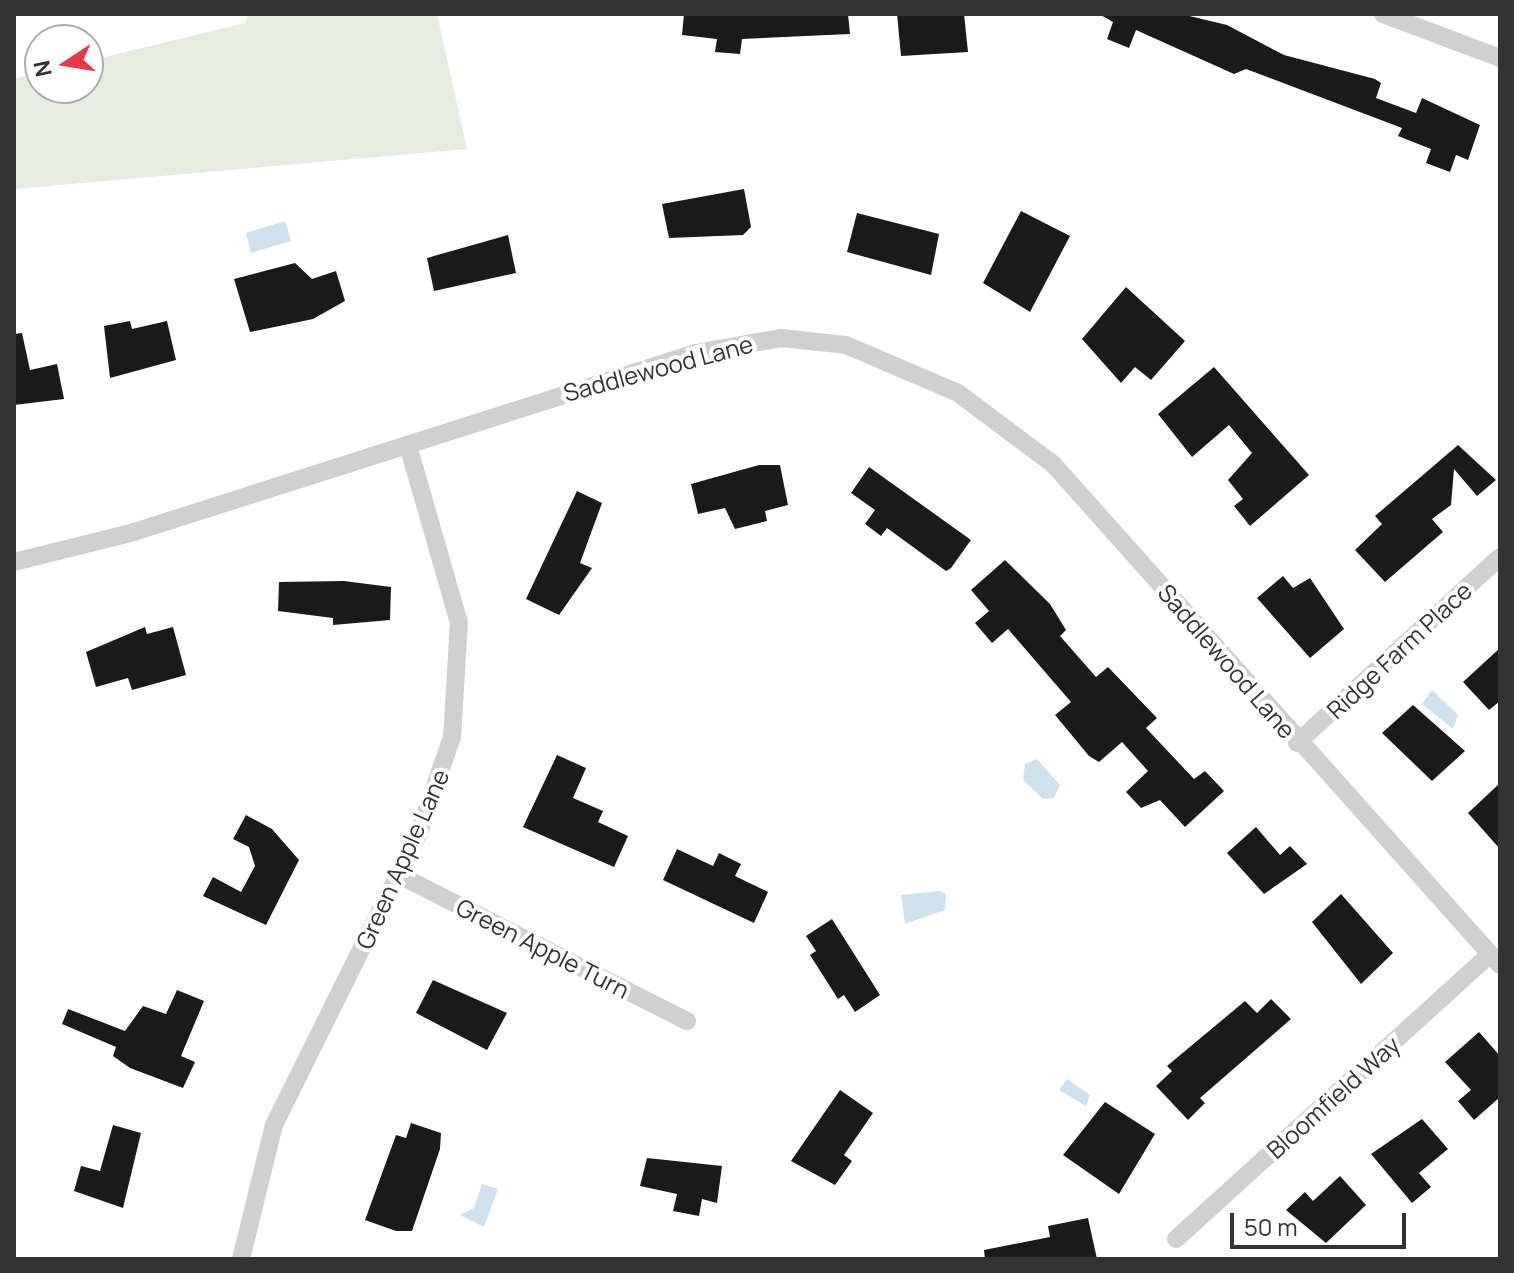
<!DOCTYPE html>
<html>
<head>
<meta charset="utf-8">
<style>
	body { margin:0 }
	#map { position:relative; width:1514px; height:1273px; overflow:hidden; background:#fff; font-family:Manrope,sans-serif }
	div>[style] { position:absolute }
	[style*='--x'] { left:calc(var(--x)*1px); top:calc(var(--y)*1px); width:calc(var(--w)*1px); rotate:calc(var(--a)*1deg) }
	.green>* { inset:0; background:#e6ecdf }
	.water>* { inset:0; background:#cfe2ee }
	.building>* { inset:0; background:#1a1a1a }
	.street>* { height:18px; margin:-9px; padding:0 9px; transform-origin:9px; border-radius:9px; background:#d0d0d0 }
	span { translate:-50% -50%; white-space:nowrap; text-align:center; line-height:1.15; -webkit-text-stroke:8px #fff; paint-order:stroke }
	.street-label { font-size:24px; color:#333 }
	.frame { position:absolute; inset:0; border:16px solid #333; pointer-events:none }
	.north { position:absolute; left:24px; top:24px; width:80px; height:80px; box-sizing:border-box; background:#fff; border:2px solid #adadad; border-radius:50%; rotate:258deg; font-size:22px; font-weight:700; line-height:32px; text-align:center; color:#333 }
	.north::after { content:''; display:block; margin:auto; width:28px; height:36px; background:#e63946; clip-path:polygon(50% 0,100% 100%,50% 72%,0 100%) }
	.scale { position:absolute; left:1230px; top:1213px; width:176px; height:36px; box-sizing:border-box; border:4px solid #333; border-top:0; padding-left:10px; font-size:24px; line-height:28px; white-space:nowrap; color:#333; -webkit-text-stroke:6px #fff; paint-order:stroke }
</style>
</head>
<body>
<div id="map">
	<div class="green">
		<i style="clip-path:polygon(249px 14px,437px 14px,467px 149px,14px 189px,14px 79px,40px 72px,40px 88px,88px 88px,88px 61px,245px 23px)"></i>
	</div>
	<div class="water">
		<i style="clip-path:polygon(285px 221px,291px 241px,251px 253px,246px 233px)"></i>
		<i style="clip-path:polygon(1432px 690px,1458px 715px,1453px 729px,1422px 704px)"></i>
		<i style="clip-path:polygon(1037px 759px,1060px 785px,1054px 798px,1043px 799px,1023px 780px,1025px 764px)"></i>
		<i style="clip-path:polygon(940px 891px,946px 894px,945px 910px,905px 924px,901px 895px)"></i>
		<i style="clip-path:polygon(1067px 1079px,1090px 1095px,1086px 1106px,1059px 1090px)"></i>
		<i style="clip-path:polygon(482px 1184px,498px 1189px,484px 1227px,460px 1215px,474px 1208px)"></i>
	</div>
	<div class="building">
		<i style="clip-path:polygon(684px 14px,848px 14px,850px 34px,742px 39px,740px 54px,715px 52px,717px 39px,682px 35px)"></i>
		<i style="clip-path:polygon(897px 14px,964px 14px,968px 52px,901px 56px)"></i>
		<i style="clip-path:polygon(1099px 14px,1181px 14px,1227px 25px,1284px 55px,1375px 79px,1381px 83px,1376px 98px,1416px 113px,1422px 98px,1480px 125px,1468px 160px,1456px 155px,1450px 172px,1426px 163px,1431px 149px,1398px 136px,1402px 128px,1246px 69px,1234px 74px,1136px 30px,1129px 48px,1107px 39px,1113px 22px)"></i>
		<i style="clip-path:polygon(744px 189px,751px 227px,743px 235px,669px 238px,662px 204px)"></i>
		<i style="clip-path:polygon(1021px 211px,1070px 236px,1030px 312px,983px 283px)"></i>
		<i style="clip-path:polygon(857px 213px,939px 234px,931px 275px,847px 252px)"></i>
		<i style="clip-path:polygon(508px 235px,516px 273px,434px 291px,427px 258px)"></i>
		<i style="clip-path:polygon(295px 263px,312px 279px,336px 271px,345px 301px,313px 319px,250px 332px,234px 279px)"></i>
		<i style="clip-path:polygon(1126px 287px,1185px 341px,1151px 380px,1135px 367px,1121px 383px,1082px 339px)"></i>
		<i style="clip-path:polygon(130px 321px,132px 329px,167px 321px,176px 360px,110px 378px,104px 326px)"></i>
		<i style="clip-path:polygon(22px 333px,30px 370px,57px 364px,64px 399px,14px 405px,14px 334px)"></i>
		<i style="clip-path:polygon(1214px 367px,1309px 475px,1250px 526px,1234px 506px,1243px 499px,1228px 480px,1252px 453px,1229px 425px,1192px 457px,1158px 414px)"></i>
		<i style="clip-path:polygon(1458px 445px,1496px 480px,1477px 496px,1454px 469px,1451px 505px,1432px 519px,1443px 532px,1385px 582px,1355px 550px,1382px 524px,1375px 516px)"></i>
		<i style="clip-path:polygon(759px 465px,780px 465px,788px 505px,765px 511px,767px 521px,735px 529px,725px 508px,698px 514px,691px 484px)"></i>
		<i style="clip-path:polygon(869px 467px,971px 540px,951px 568px,946px 571px,887px 528px,881px 536px,865px 524px,875px 510px,851px 493px)"></i>
		<i style="clip-path:polygon(577px 491px,602px 503px,580px 563px,592px 568px,559px 615px,526px 599px)"></i>
		<i style="clip-path:polygon(1005px 560px,1050px 604px,1066px 630px,1060px 636px,1096px 677px,1108px 667px,1157px 718px,1146px 728px,1194px 779px,1205px 771px,1224px 791px,1185px 827px,1160px 800px,1141px 808px,1126px 792px,1148px 771px,1122px 742px,1099px 762px,1089px 756px,1055px 715px,1071px 702px,1008px 629px,992px 643px,975px 623px,989px 611px,971px 590px)"></i>
		<i style="clip-path:polygon(1283px 576px,1293px 588px,1310px 578px,1344px 629px,1310px 658px,1257px 598px)"></i>
		<i style="clip-path:polygon(344px 581px,391px 587px,390px 620px,333px 625px,333px 618px,278px 611px,279px 582px)"></i>
		<i style="clip-path:polygon(145px 627px,147px 634px,173px 627px,186px 675px,132px 690px,128px 678px,96px 687px,86px 652px)"></i>
		<i style="clip-path:polygon(1500px 648px,1500px 701px,1489px 710px,1463px 682px)"></i>
		<i style="clip-path:polygon(1413px 705px,1465px 751px,1432px 781px,1382px 733px)"></i>
		<i style="clip-path:polygon(557px 755px,586px 768px,573px 798px,603px 811px,598px 822px,628px 836px,614px 867px,523px 827px)"></i>
		<i style="clip-path:polygon(1500px 783px,1500px 849px,1468px 813px)"></i>
		<i style="clip-path:polygon(246px 815px,272px 829px,299px 860px,266px 925px,203px 896px,213px 877px,241px 892px,255px 866px,249px 847px,233px 839px)"></i>
		<i style="clip-path:polygon(1256px 827px,1280px 855px,1290px 846px,1307px 864px,1264px 894px,1227px 853px)"></i>
		<i style="clip-path:polygon(677px 849px,713px 866px,719px 853px,741px 864px,735px 876px,768px 892px,754px 923px,663px 880px)"></i>
		<i style="clip-path:polygon(1341px 894px,1393px 953px,1361px 984px,1312px 922px)"></i>
		<i style="clip-path:polygon(832px 919px,880px 995px,855px 1012px,844px 995px,838px 999px,810px 955px,816px 951px,806px 936px)"></i>
		<i style="clip-path:polygon(433px 980px,507px 1013px,487px 1050px,416px 1013px)"></i>
		<i style="clip-path:polygon(177px 990px,204px 1001px,181px 1056px,195px 1062px,183px 1088px,130px 1068px,113px 1056px,116px 1047px,62px 1024px,68px 1009px,125px 1031px,143px 1006px,166px 1014px)"></i>
		<i style="clip-path:polygon(1271px 999px,1291px 1019px,1200px 1098px,1205px 1103px,1188px 1120px,1156px 1086px,1172px 1071px,1167px 1066px,1245px 1001px,1257px 1013px)"></i>
		<i style="clip-path:polygon(1479px 1032px,1500px 1056px,1500px 1097px,1474px 1120px,1458px 1101px,1471px 1090px,1445px 1062px)"></i>
		<i style="clip-path:polygon(840px 1090px,873px 1113px,844px 1155px,852px 1161px,835px 1185px,791px 1161px)"></i>
		<i style="clip-path:polygon(1105px 1102px,1155px 1134px,1119px 1194px,1063px 1155px)"></i>
		<i style="clip-path:polygon(1422px 1119px,1448px 1149px,1419px 1173px,1431px 1187px,1412px 1203px,1371px 1154px)"></i>
		<i style="clip-path:polygon(411px 1123px,441px 1133px,440px 1149px,412px 1231px,396px 1231px,365px 1220px,396px 1135px,406px 1138px)"></i>
		<i style="clip-path:polygon(113px 1125px,141px 1133px,123px 1208px,74px 1191px,81px 1166px,100px 1171px)"></i>
		<i style="clip-path:polygon(647px 1158px,722px 1166px,717px 1203px,702px 1199px,699px 1216px,673px 1211px,677px 1194px,640px 1186px)"></i>
		<i style="clip-path:polygon(1340px 1176px,1366px 1205px,1326px 1243px,1286px 1210px,1305px 1192px,1313px 1201px)"></i>
		<i style="clip-path:polygon(1088px 1218px,1097px 1259px,985px 1259px,984px 1250px,1050px 1237px,1048px 1226px)"></i>
	</div>
	<div class="street">
		<i style="--x:1383;--y:14;--w:125;--a:20.6"></i>
		<i style="--x:14;--y:562;--w:124;--a:-14"></i>
		<i style="--x:134;--y:532;--w:590;--a:-17.67"></i>
		<i style="--x:696;--y:353;--w:86;--a:-10"></i>
		<i style="--x:781;--y:338;--w:65;--a:6.1"></i>
		<i style="--x:846;--y:345;--w:122;--a:23.2"></i>
		<i style="--x:958;--y:393;--w:119;--a:36.8"></i>
		<i style="--x:1053;--y:464;--w:671;--a:48.26"></i>
		<i style="--x:1297;--y:743;--w:275;--a:-42.5"></i>
		<i style="--x:399;--y:875;--w:323;--a:26.9"></i>
		<i style="--x:1176;--y:1239;--w:424;--a:-42.2"></i>
		<i style="--x:241;--y:1259;--w:138;--a:-76.2"></i>
		<i style="--x:274;--y:1125;--w:324;--a:-63.6"></i>
		<i style="--x:418;--y:835;--w:104;--a:-70.9"></i>
		<i style="--x:452;--y:737;--w:114;--a:-86.5"></i>
		<i style="--x:459;--y:623;--w:185;--a:-106"></i>
	</div>
	<div class="street-label">
		<span style="left:658px;top:368px;rotate:-15deg">Saddlewood Lane</span>
		<span style="left:1399px;top:650px;rotate:-43deg">Ridge Farm Place</span>
		<span style="left:1227px;top:661px;rotate:49deg">Saddlewood Lane</span>
		<span style="left:402px;top:859px;rotate:-66deg">Green Apple Lane</span>
		<span style="left:543px;top:948px;rotate:27deg">Green Apple Turn</span>
		<span style="left:1333px;top:1097px;rotate:-42deg">Bloomfield Way</span>
	</div>
	<div class="frame"></div>
	<div class="north">N</div>
	<div class="scale">50 m</div>
</div>
</body>
</html>
